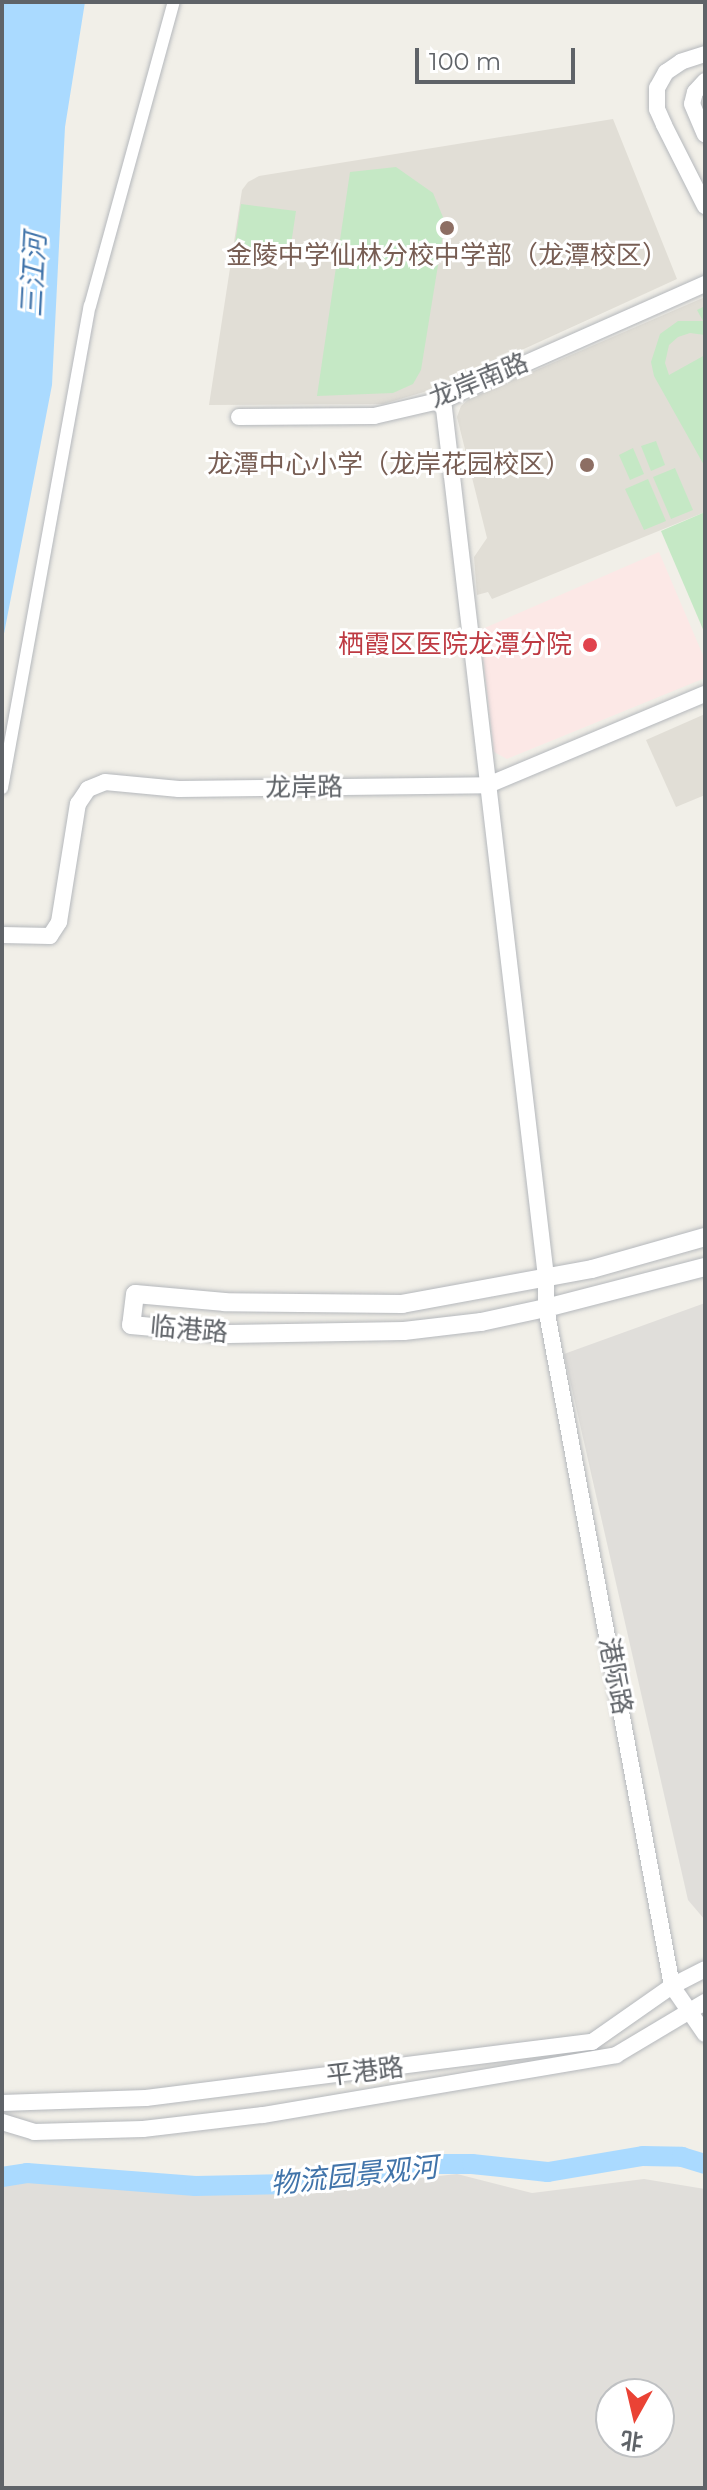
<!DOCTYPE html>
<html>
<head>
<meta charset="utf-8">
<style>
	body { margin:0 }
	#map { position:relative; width:707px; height:2490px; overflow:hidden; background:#f1efe8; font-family:Montserrat,"Noto Sans SC",sans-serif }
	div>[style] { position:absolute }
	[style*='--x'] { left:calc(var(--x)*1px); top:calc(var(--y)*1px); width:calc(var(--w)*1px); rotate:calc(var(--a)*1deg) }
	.industrial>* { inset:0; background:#e0deda }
	.education>* { inset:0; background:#e1ded6 }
	.medical>* { inset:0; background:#fce8e6 }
	.green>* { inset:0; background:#c5e8c5 }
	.water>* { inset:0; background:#aadaff }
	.river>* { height:20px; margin:-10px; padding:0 10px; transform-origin:10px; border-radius:10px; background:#aadaff }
	.roads { filter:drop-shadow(0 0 2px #b5b8bc) drop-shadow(0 0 2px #b5b8bc) }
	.minor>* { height:12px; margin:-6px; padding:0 6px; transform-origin:6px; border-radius:6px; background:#fff }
	.tertiary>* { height:16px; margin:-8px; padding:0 8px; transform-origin:8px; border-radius:8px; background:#fff }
	.secondary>* { height:18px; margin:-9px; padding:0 9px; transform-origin:9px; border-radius:9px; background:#fff }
	.dots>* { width:22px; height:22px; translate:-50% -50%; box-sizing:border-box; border:4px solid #fff; border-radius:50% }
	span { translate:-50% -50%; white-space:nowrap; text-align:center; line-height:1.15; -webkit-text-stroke:6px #fff; paint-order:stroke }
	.education-label { font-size:26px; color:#785e54 }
	.right { translate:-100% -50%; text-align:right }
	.street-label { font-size:26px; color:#5f6368 }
	.health-label { font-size:26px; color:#be3a42 }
	.water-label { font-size:28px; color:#4174aa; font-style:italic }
	.frame { position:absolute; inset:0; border:4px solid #5f6368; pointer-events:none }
	.north { position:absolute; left:595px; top:2378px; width:80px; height:80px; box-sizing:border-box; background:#fff; border:2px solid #bfc1c3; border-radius:50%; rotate:188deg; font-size:22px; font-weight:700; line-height:32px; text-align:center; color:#5f6368 }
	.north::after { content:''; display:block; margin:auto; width:28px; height:36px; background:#ea4335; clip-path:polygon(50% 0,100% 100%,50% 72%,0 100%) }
	.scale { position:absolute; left:415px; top:48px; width:160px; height:36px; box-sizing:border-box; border:4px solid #5f6368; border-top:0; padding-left:10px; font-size:24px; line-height:28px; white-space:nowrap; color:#5f6368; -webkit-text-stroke:6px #fff; paint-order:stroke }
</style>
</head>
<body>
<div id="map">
	<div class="industrial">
		<i style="clip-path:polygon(705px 1303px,705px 1920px,688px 1900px,564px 1354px)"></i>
		<i style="clip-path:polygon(evenodd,457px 2174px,532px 2193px,644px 2179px,705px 2189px,705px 2488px,2px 2488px,2px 2182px,40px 2181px,195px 2193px,333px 2188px,457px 2174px,611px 2394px,659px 2394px,659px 2442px,611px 2442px,611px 2394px)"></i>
	</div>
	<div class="education">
		<i style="clip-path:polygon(613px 119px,677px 279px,441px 387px,383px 404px,209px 405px,242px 190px,248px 182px,259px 176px)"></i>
		<i style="clip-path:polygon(705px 297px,705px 512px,492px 599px,488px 592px,477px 595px,474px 557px,487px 538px,457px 417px,461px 406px,469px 399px)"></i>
		<i style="clip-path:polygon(705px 714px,705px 795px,676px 807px,646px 740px)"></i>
	</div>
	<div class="medical">
		<i style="clip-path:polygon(659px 552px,705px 660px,705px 678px,507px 759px,494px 752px,480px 630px)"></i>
	</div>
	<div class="green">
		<i style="clip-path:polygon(396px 167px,433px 193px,445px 222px,421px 370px,413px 384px,393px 393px,317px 396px,350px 172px)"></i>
		<i style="clip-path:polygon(241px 204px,296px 211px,289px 258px,262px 254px,262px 250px,261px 254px,234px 250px)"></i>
		<i style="clip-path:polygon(705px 306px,705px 335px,690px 333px,678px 337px,669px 345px,665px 363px,669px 375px,705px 355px,705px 467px,654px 376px,651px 362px,660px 334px,678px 321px,703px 321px,697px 310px)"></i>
		<i style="clip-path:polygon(656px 441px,665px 465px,651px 471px,641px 446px)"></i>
		<i style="clip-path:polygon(633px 448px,644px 474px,630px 480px,619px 455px)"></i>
		<i style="clip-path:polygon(675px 468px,693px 510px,671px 519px,653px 477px)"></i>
		<i style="clip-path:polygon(648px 479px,666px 521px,644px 530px,625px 489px)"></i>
		<i style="clip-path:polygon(705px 512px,705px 634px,661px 531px)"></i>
	</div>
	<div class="water">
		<i style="clip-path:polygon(2px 2px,85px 2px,65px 127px,52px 385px,2px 644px)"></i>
	</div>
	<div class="river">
		<i style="--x:2;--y:2177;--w:25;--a:-9"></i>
		<i style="--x:27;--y:2173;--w:169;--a:4.4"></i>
		<i style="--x:195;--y:2186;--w:93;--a:-1.2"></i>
		<i style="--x:288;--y:2184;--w:141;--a:-8.1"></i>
		<i style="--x:428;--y:2164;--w:44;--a:0"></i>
		<i style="--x:472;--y:2164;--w:76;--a:6"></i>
		<i style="--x:548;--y:2172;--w:96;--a:-9.6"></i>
		<i style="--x:643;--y:2156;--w:39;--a:1"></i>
		<i style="--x:682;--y:2157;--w:24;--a:17"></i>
	</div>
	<div class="roads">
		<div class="minor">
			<i style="--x:2;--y:788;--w:490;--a:-79.7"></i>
			<i style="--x:90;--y:306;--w:315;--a:-74.6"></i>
		</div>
		<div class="tertiary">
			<i style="--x:705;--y:54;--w:25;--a:162"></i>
			<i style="--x:681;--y:62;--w:18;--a:146"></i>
			<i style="--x:666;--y:72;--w:18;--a:119"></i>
			<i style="--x:657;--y:88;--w:21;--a:90"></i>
			<i style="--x:657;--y:109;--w:17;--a:66"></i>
			<i style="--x:664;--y:125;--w:91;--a:63.2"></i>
			<i style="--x:705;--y:81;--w:15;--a:132"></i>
			<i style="--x:695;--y:92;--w:12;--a:104"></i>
			<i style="--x:692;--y:104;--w:33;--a:67"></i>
			<i style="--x:443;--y:400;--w:883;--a:83.3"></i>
			<i style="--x:546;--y:1277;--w:31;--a:90"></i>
			<i style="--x:546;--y:1308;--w:690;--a:79.47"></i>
			<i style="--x:672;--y:1986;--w:58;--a:55.5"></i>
			<i style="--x:239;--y:417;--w:135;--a:-0.4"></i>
			<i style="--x:374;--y:416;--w:71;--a:-13.1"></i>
			<i style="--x:443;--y:400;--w:287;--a:-23.9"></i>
			<i style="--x:2;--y:935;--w:48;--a:1.2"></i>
			<i style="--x:50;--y:936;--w:17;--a:-57"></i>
			<i style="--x:59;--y:922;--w:120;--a:-80.9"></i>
			<i style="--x:78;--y:804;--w:18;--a:-56"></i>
			<i style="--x:88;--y:789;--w:18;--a:-22"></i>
			<i style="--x:105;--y:782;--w:74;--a:5.4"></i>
			<i style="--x:179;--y:789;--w:309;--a:-0.7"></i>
			<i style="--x:488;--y:785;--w:235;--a:-22.8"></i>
			<i style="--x:2;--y:2103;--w:144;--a:-2"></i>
			<i style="--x:146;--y:2098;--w:450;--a:-7.2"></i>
			<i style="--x:592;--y:2042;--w:98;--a:-35"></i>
			<i style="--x:672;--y:1986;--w:37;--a:-27"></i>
			<i style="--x:2;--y:2122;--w:34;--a:17"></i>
			<i style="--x:34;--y:2132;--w:109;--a:-1.6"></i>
			<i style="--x:143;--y:2129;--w:121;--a:-6.7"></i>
			<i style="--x:263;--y:2115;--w:358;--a:-9.6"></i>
			<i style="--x:616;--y:2055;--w:104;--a:-30.8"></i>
		</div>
		<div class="secondary">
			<i style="--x:705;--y:1237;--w:117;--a:164.2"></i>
			<i style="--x:592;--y:1269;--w:193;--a:169.6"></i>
			<i style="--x:402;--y:1304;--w:177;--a:-179.4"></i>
			<i style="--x:225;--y:1302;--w:90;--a:-174.9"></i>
			<i style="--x:135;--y:1294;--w:31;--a:97"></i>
			<i style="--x:131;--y:1325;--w:98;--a:5.2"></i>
			<i style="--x:229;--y:1334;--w:175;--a:-1"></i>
			<i style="--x:404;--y:1331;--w:78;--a:-6.7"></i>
			<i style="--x:481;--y:1322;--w:66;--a:-12.2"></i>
			<i style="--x:546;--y:1308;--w:164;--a:-14.5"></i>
		</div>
	</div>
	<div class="dots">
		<i style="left:447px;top:228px;background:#8d6e63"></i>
		<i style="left:587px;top:465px;background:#8d6e63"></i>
		<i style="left:590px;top:645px;background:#e0444e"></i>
	</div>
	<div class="education-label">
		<span style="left:447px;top:256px">金陵中学仙林分校中学部（龙潭校区）</span>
		<span class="right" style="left:571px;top:465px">龙潭中心小学（龙岸花园校区）</span>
	</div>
	<div class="street-label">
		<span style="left:479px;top:381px;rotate:-22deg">龙岸南路</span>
		<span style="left:304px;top:788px;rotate:-1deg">龙岸路</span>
		<span style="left:189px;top:1330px;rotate:5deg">临港路</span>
		<span style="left:615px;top:1676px;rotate:79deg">港际路</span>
		<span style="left:365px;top:2072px;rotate:-7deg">平港路</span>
	</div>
	<div class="health-label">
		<span class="right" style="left:572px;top:645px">栖霞区医院龙潭分院</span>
	</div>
	<div class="water-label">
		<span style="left:33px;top:275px;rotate:-87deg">三江河</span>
		<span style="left:354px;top:2175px;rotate:-6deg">物流园景观河</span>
	</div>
	<div class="frame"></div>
	<div class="north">北</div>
	<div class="scale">100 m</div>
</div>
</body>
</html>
